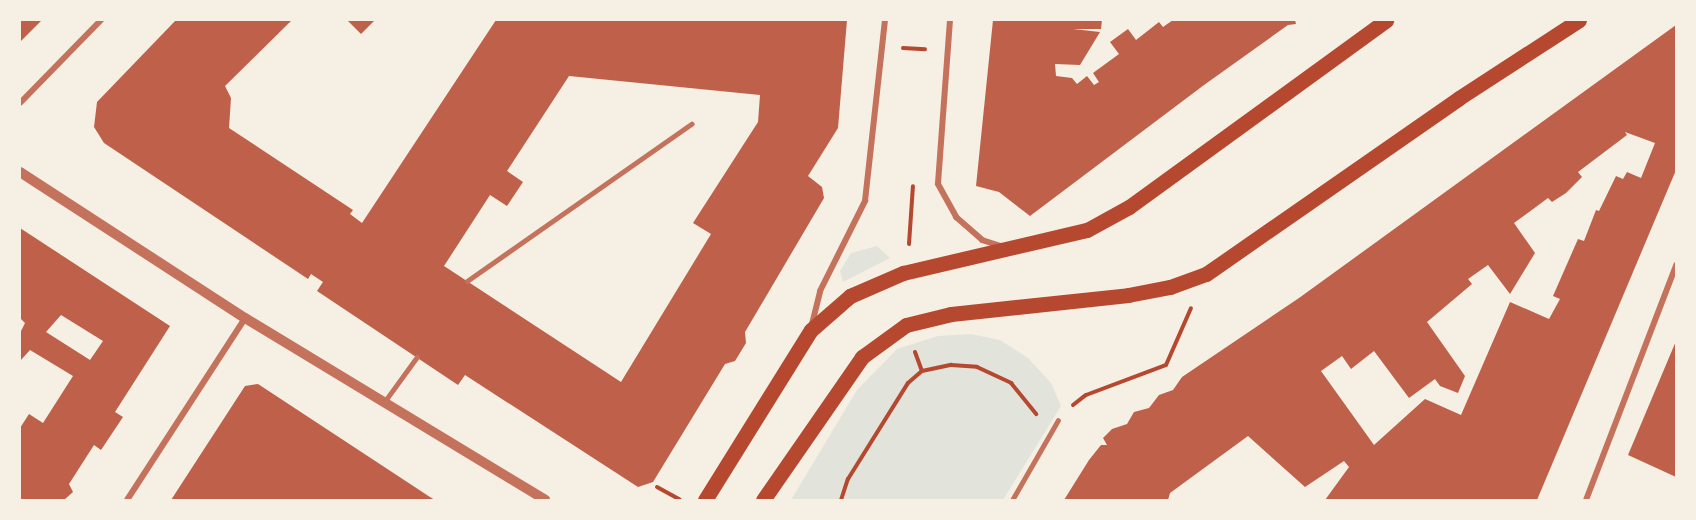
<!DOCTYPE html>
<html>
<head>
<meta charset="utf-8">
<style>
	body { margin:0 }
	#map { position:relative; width:1696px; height:520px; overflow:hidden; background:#f6efe4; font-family:"Public Sans",sans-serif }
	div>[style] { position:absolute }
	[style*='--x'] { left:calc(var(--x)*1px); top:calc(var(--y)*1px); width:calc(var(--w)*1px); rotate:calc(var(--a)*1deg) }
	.green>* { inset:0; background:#e2e4dc }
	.building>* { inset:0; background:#bf614a }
	.path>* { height:4px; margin:-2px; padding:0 2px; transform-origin:2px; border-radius:2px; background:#b5482f }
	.service>* { height:4.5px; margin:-2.25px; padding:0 2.25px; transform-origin:2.25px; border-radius:2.25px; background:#c5725c }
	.pedestrian>* { height:5px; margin:-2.5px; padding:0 2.5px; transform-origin:2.5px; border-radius:2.5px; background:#c5725c }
	.minor>* { height:6px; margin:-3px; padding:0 3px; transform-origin:3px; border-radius:3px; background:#c5725c }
	.tertiary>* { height:10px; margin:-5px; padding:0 5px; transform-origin:5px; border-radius:5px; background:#c5725c }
	.primary>* { height:15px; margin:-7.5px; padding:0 7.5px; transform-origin:7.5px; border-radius:7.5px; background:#b5482f }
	span { translate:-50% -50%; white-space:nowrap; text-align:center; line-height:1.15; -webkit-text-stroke:6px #f6efe4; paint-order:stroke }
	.frame { position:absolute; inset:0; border:21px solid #f6efe4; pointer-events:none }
</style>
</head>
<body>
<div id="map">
	<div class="green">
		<i style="clip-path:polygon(877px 246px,890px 258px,843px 282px,840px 271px,851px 253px)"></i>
		<i style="clip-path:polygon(971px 334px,1000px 340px,1028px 358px,1051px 383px,1061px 406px,1003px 500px,791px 500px,857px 390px,897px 349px,938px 336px)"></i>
	</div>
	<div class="building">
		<i style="clip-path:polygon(20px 20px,42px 20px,20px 42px)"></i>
		<i style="clip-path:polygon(evenodd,176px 20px,292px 20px,225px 86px,231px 98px,229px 128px,353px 210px,350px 214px,362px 223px,496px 20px,847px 20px,838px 128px,808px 176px,822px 187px,824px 198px,745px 332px,746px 343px,735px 361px,725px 364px,653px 482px,638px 487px,465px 375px,458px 385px,317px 291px,323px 282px,311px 274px,308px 279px,104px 143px,94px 127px,97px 102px,176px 20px,569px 76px,760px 95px,758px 122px,693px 223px,711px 234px,621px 382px,444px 266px,490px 195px,507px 206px,523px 182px,507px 171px,569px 76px)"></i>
		<i style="clip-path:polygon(347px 20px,375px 20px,361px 34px)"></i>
		<i style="clip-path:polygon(993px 20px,1102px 20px,1101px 29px,1073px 29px,1100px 32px,1080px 65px,1055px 64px,1056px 76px,1072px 78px,1077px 84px,1087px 76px,1094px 85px,1099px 82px,1093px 73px,1119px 54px,1110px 42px,1128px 29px,1136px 40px,1159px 22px,1163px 27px,1173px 20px,1295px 20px,1296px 24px,1288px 25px,1204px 85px,1030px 216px,999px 192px,976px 186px)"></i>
		<i style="clip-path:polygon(evenodd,1676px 25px,1676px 170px,1537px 500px,1325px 500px,1349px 467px,1344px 461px,1305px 487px,1248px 436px,1170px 493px,1168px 500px,1064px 500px,1089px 460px,1101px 445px,1107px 445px,1103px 438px,1112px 429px,1127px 424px,1134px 412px,1149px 408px,1159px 395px,1173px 390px,1182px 377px,1299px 298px,1676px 25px,1625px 132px,1655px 143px,1641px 178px,1627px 172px,1623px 179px,1616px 176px,1599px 211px,1596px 210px,1584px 241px,1578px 239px,1553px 296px,1560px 299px,1549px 319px,1510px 302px,1461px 415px,1425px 399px,1374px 445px,1321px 371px,1342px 356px,1351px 369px,1374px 351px,1409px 398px,1435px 379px,1440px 386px,1458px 393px,1465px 376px,1427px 322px,1472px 284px,1468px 279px,1488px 265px,1510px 294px,1535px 253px,1514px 223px,1548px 198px,1552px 202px,1566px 193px,1582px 177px,1578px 172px,1627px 135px,1625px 132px)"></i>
		<i style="clip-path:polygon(evenodd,20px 228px,170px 326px,115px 412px,123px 417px,101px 450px,94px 445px,69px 484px,73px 492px,64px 500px,20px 500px,20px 428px,29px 414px,43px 423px,73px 376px,30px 350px,20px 361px,20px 333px,25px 323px,20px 318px,20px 228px,61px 315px,103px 341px,90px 360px,46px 332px,61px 315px)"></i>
		<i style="clip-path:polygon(1676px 341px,1676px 477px,1628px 455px)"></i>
		<i style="clip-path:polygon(258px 384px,430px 497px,435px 500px,171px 500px,245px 386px)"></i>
	</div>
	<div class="path">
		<i style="--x:903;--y:48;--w:22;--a:3"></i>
		<i style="--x:909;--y:244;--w:58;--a:-86.1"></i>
		<i style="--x:915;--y:352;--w:20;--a:70"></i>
		<i style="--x:1073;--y:405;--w:16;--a:-38"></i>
		<i style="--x:1086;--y:395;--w:85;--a:-20.6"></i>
		<i style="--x:1166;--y:365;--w:62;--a:-66.3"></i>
		<i style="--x:657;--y:487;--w:26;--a:29"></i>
		<i style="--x:841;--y:500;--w:22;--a:-72"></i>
		<i style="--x:848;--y:479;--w:113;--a:-58"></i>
		<i style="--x:908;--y:383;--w:18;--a:-41"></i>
		<i style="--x:922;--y:371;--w:30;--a:-12"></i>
		<i style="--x:951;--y:365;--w:26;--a:4"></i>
		<i style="--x:977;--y:367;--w:38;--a:25"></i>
		<i style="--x:1011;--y:383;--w:40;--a:51"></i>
	</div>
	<div class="service">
		<i style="--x:467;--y:281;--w:274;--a:-35"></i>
		<i style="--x:385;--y:401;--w:54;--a:-54"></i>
	</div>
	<div class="pedestrian">
		<i style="--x:1012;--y:500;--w:92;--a:-60.1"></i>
	</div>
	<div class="minor">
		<i style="--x:950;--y:20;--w:164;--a:94.2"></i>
		<i style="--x:938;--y:184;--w:38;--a:61"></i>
		<i style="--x:956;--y:217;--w:35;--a:41"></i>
		<i style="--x:982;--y:240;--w:19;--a:18"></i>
		<i style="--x:20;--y:103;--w:116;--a:-45.7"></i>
		<i style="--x:812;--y:324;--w:34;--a:-76"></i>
		<i style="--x:820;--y:291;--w:101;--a:-63.4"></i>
		<i style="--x:865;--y:201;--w:182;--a:-83.7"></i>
		<i style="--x:127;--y:500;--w:217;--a:-57"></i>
		<i style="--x:1586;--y:500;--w:252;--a:-69"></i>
	</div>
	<div class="tertiary">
		<i style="--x:20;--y:172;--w:268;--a:33"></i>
		<i style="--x:245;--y:318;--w:351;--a:31.2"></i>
	</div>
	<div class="primary">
		<i style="--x:705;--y:500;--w:200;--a:-58.1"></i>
		<i style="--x:811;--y:330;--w:52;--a:-41.1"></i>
		<i style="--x:850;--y:296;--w:58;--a:-23.5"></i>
		<i style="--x:903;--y:273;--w:189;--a:-13.2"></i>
		<i style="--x:1087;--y:230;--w:48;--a:-28.7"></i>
		<i style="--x:1129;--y:207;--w:318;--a:-36"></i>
		<i style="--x:763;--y:500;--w:174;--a:-55.3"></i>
		<i style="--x:862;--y:357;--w:54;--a:-36"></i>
		<i style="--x:906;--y:325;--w:46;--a:-13.7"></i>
		<i style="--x:951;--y:314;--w:178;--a:-6.1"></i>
		<i style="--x:1128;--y:295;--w:43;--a:-10.8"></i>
		<i style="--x:1170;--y:287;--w:38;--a:-20"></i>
		<i style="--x:1206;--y:274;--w:308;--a:-34.8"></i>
		<i style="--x:1459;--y:98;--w:143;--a:-33"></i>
	</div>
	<div class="frame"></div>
</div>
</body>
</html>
